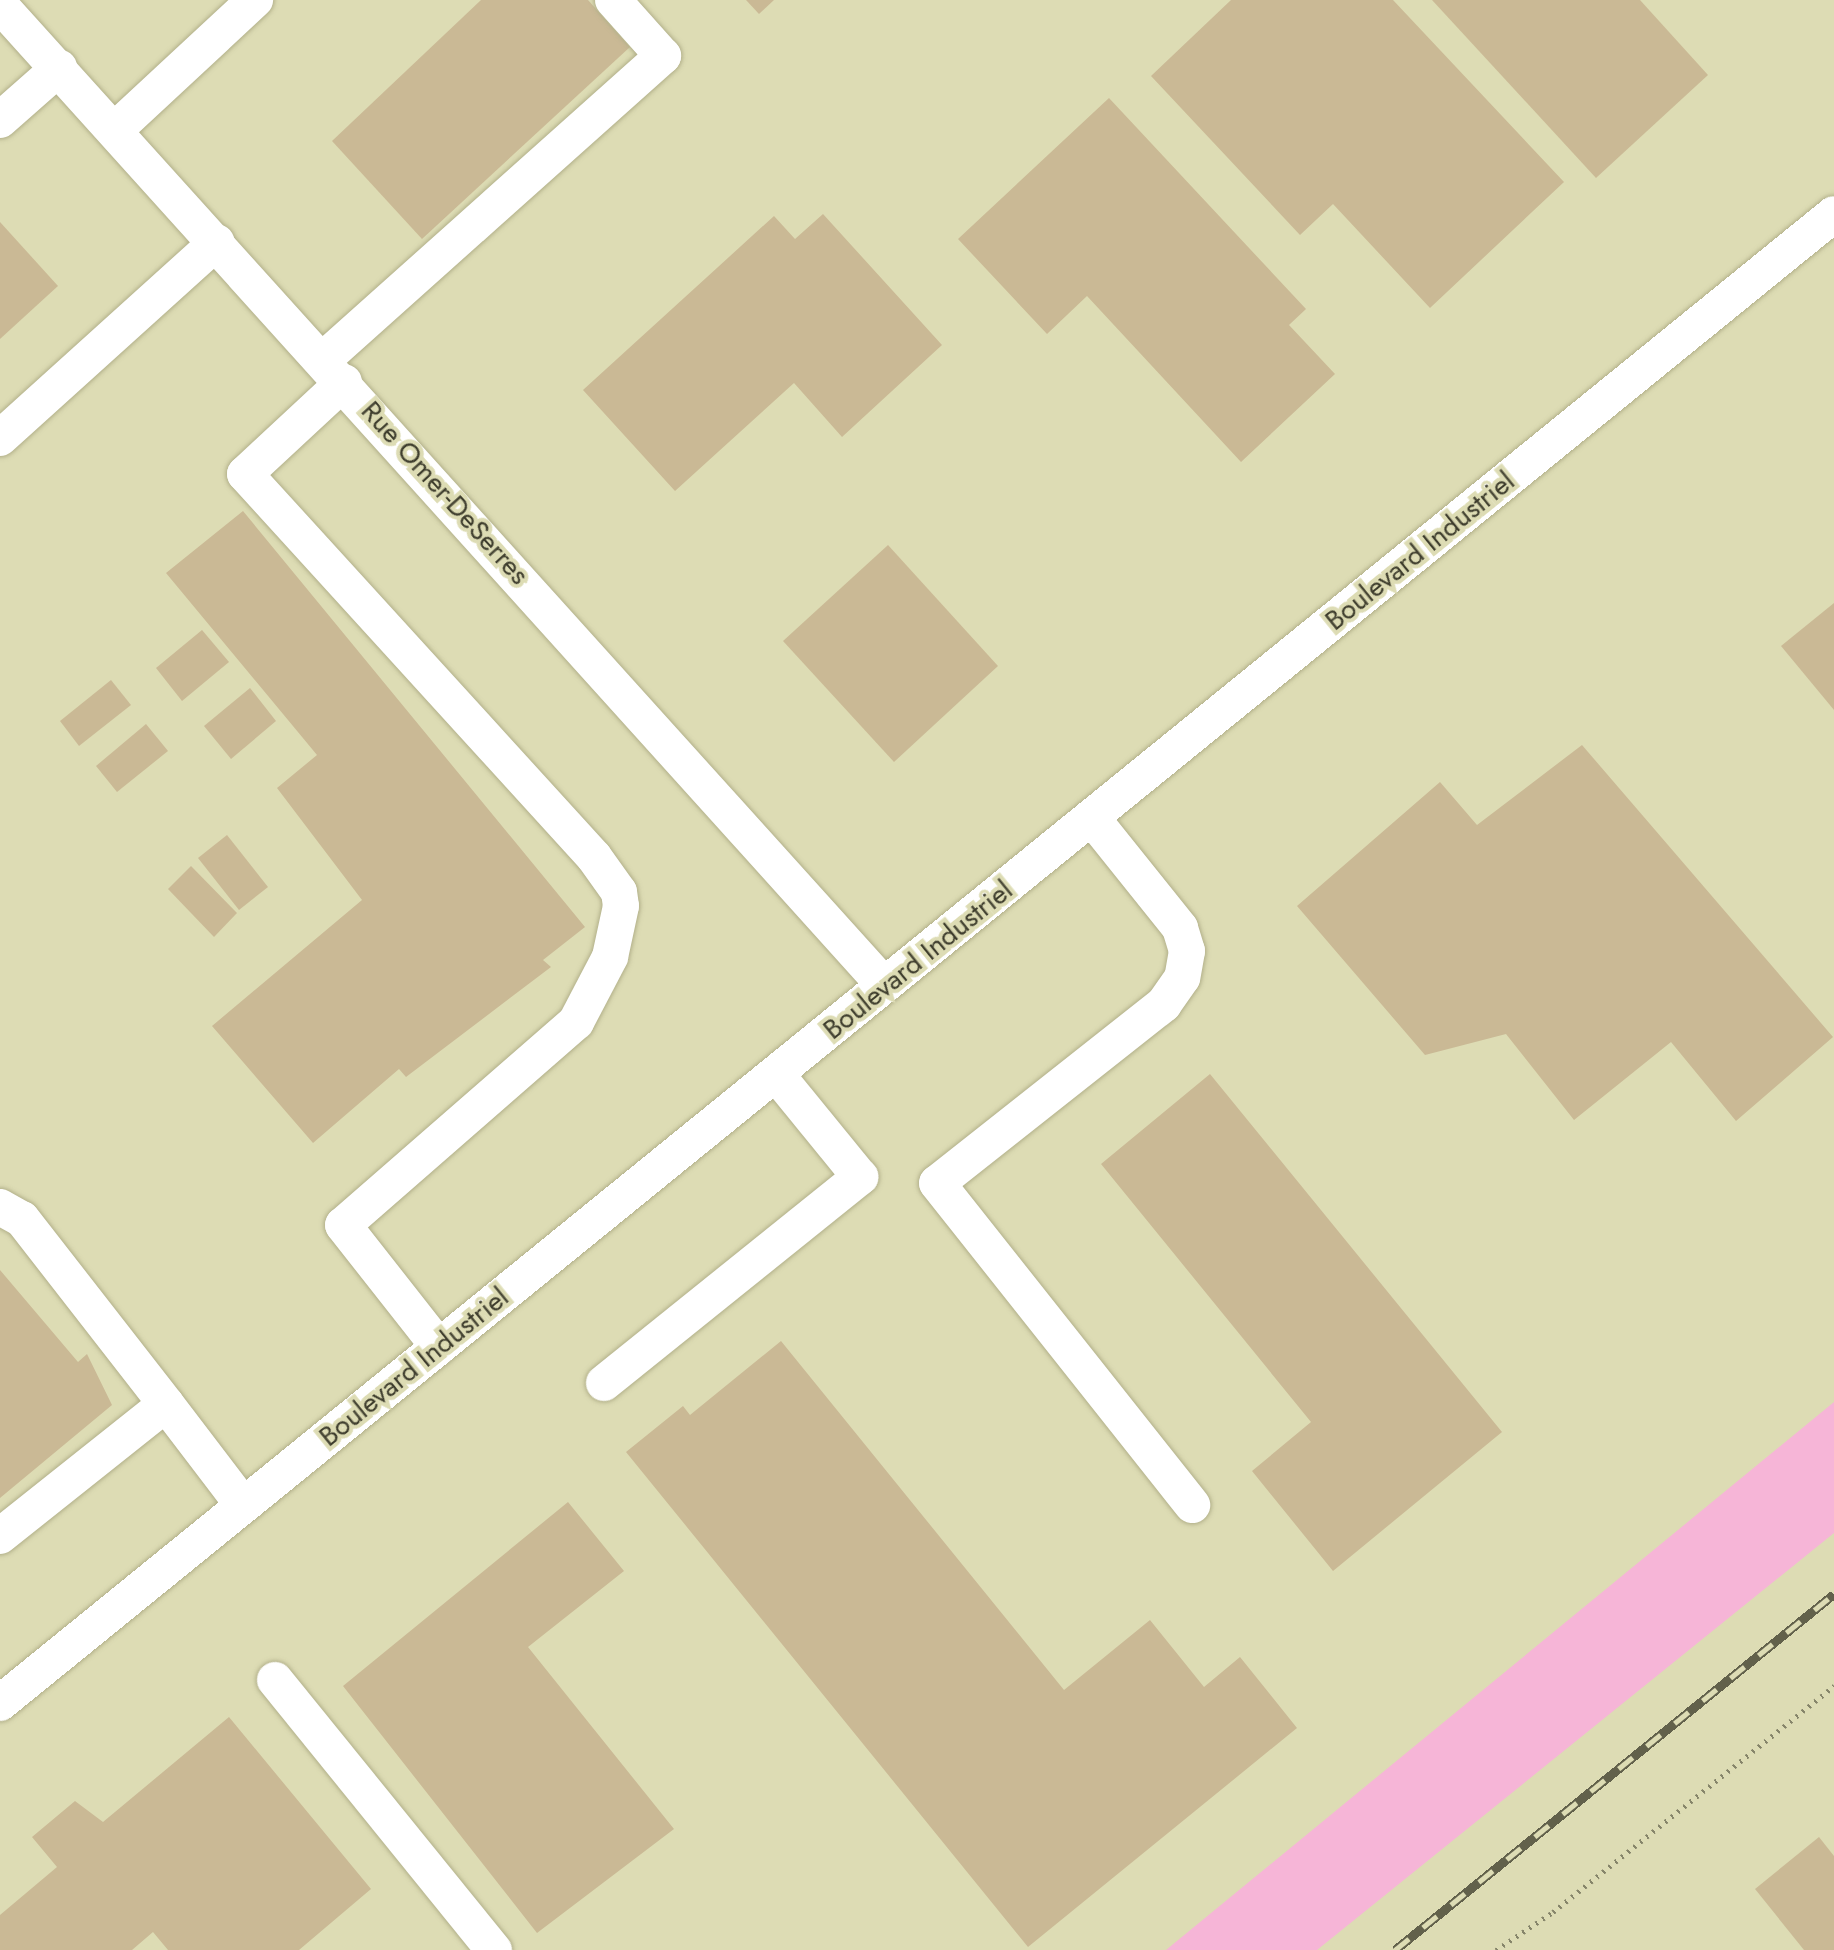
<!DOCTYPE html>
<html>
<head>
<meta charset="utf-8">
<style>
	body { margin:0 }
	#map { position:relative; width:1834px; height:1950px; overflow:hidden; background:#dddcb4; font-family:Jost,sans-serif }
	div>[style] { position:absolute }
	[style*='--x'] { left:calc(var(--x)*1px); top:calc(var(--y)*1px); width:calc(var(--w)*1px); rotate:calc(var(--a)*1deg) }
	.green>* { inset:0; background:#f6b5d7 }
	.building>* { inset:0; background:#cab995 }
	.path>* { height:5px; margin-top:-2.5px; transform-origin:0; background:repeating-linear-gradient(90deg,#86856a 0 2px,transparent 0 8px) }
	.roads { filter:drop-shadow(0 0 2px #b2b08a) drop-shadow(0 0 2px #b2b08a) }
	.minor>* { height:36px; margin:-18px; padding:0 18px; transform-origin:18px; border-radius:18px; background:#fff }
	.rail>* { height:9px; margin-top:-4.5px; transform-origin:0; background:repeating-linear-gradient(90deg,#dddcb4 0 18px,#62614b 0 36px); box-sizing:border-box; border-block:2px solid #62614b }
	span { translate:-50% -50%; white-space:nowrap; text-align:center; line-height:1.15; -webkit-text-stroke:8px #dddcb4; paint-order:stroke }
	.street-label { font-size:28px; color:#3e3d2d }
</style>
</head>
<body>
<div id="map">
	<div class="green">
		<i style="clip-path:polygon(1834px 1402px,1834px 1533px,1317px 1950px,1166px 1950px)"></i>
	</div>
	<div class="building">
		<i style="clip-path:polygon(481px 0,588px 0,630px 47px,422px 239px,332px 141px)"></i>
		<i style="clip-path:polygon(746px 0,774px 0,759px 14px)"></i>
		<i style="clip-path:polygon(1231px 0,1393px 0,1564px 182px,1430px 308px,1333px 204px,1300px 235px,1151px 76px)"></i>
		<i style="clip-path:polygon(1432px 0,1640px 0,1708px 75px,1596px 178px)"></i>
		<i style="clip-path:polygon(1109px 98px,1306px 309px,1289px 325px,1335px 374px,1241px 462px,1087px 296px,1047px 334px,958px 239px)"></i>
		<i style="clip-path:polygon(823px 214px,942px 345px,842px 437px,794px 383px,675px 491px,583px 390px,774px 216px,795px 239px)"></i>
		<i style="clip-path:polygon(0 222px,58px 286px,0 339px)"></i>
		<i style="clip-path:polygon(243px 511px,585px 927px,543px 960px,551px 967px,406px 1077px,399px 1069px,313px 1143px,212px 1026px,362px 900px,277px 788px,317px 755px,166px 573px)"></i>
		<i style="clip-path:polygon(888px 545px,998px 666px,894px 762px,783px 641px)"></i>
		<i style="clip-path:polygon(1834px 603px,1834px 710px,1781px 646px)"></i>
		<i style="clip-path:polygon(202px 630px,229px 662px,182px 701px,156px 668px)"></i>
		<i style="clip-path:polygon(111px 680px,131px 705px,79px 746px,60px 721px)"></i>
		<i style="clip-path:polygon(250px 688px,276px 721px,231px 759px,204px 726px)"></i>
		<i style="clip-path:polygon(146px 724px,168px 751px,117px 792px,96px 766px)"></i>
		<i style="clip-path:polygon(1582px 745px,1833px 1037px,1736px 1121px,1671px 1042px,1574px 1120px,1506px 1034px,1425px 1055px,1297px 906px,1440px 782px,1477px 825px)"></i>
		<i style="clip-path:polygon(227px 835px,268px 887px,239px 910px,198px 858px)"></i>
		<i style="clip-path:polygon(191px 866px,237px 913px,214px 937px,168px 889px)"></i>
		<i style="clip-path:polygon(1210px 1074px,1502px 1432px,1333px 1571px,1252px 1471px,1311px 1422px,1101px 1164px)"></i>
		<i style="clip-path:polygon(0 1270px,78px 1362px,87px 1354px,112px 1405px,0 1498px)"></i>
		<i style="clip-path:polygon(781px 1341px,1064px 1690px,1150px 1620px,1204px 1687px,1240px 1657px,1297px 1728px,1028px 1947px,626px 1452px,683px 1406px,690px 1415px)"></i>
		<i style="clip-path:polygon(568px 1502px,624px 1571px,528px 1647px,674px 1829px,537px 1933px,343px 1686px)"></i>
		<i style="clip-path:polygon(229px 1717px,371px 1889px,299px 1950px,168px 1950px,153px 1932px,132px 1950px,0 1950px,0 1915px,57px 1867px,32px 1837px,75px 1801px,103px 1822px)"></i>
		<i style="clip-path:polygon(1819px 1837px,1834px 1856px,1834px 1950px,1804px 1950px,1755px 1889px)"></i>
	</div>
	<div class="path">
		<i style="--x:1496;--y:1950;--w:69;--a:-33.7"></i>
		<i style="--x:1553;--y:1912;--w:361;--a:-38.8"></i>
	</div>
	<div class="roads">
		<div class="minor">
			<i style="--x:0;--y:5;--w:1320;--a:47.95"></i>
			<i style="--x:0;--y:120;--w:79;--a:-41.4"></i>
			<i style="--x:116;--y:129;--w:190;--a:-42.9"></i>
			<i style="--x:324;--y:359;--w:455;--a:-41.8"></i>
			<i style="--x:663;--y:56;--w:75;--a:-131.8"></i>
			<i style="--x:344;--y:382;--w:135;--a:137.1"></i>
			<i style="--x:245;--y:474;--w:518;--a:47.66"></i>
			<i style="--x:594;--y:857;--w:43;--a:54.5"></i>
			<i style="--x:619;--y:892;--w:14;--a:82"></i>
			<i style="--x:621;--y:906;--w:52;--a:102.2"></i>
			<i style="--x:610;--y:957;--w:73;--a:117.6"></i>
			<i style="--x:576;--y:1022;--w:309;--a:138.9"></i>
			<i style="--x:343;--y:1225;--w:155;--a:51.8"></i>
			<i style="--x:0;--y:438;--w:292;--a:-42.1"></i>
			<i style="--x:1092;--y:818;--w:141;--a:51.3"></i>
			<i style="--x:1180;--y:928;--w:24;--a:73"></i>
			<i style="--x:1187;--y:951;--w:27;--a:100"></i>
			<i style="--x:1182;--y:978;--w:32;--a:125"></i>
			<i style="--x:1164;--y:1004;--w:289;--a:141.7"></i>
			<i style="--x:937;--y:1183;--w:411;--a:51.6"></i>
			<i style="--x:0;--y:1207;--w:25;--a:29"></i>
			<i style="--x:22;--y:1219;--w:234;--a:52.1"></i>
			<i style="--x:604;--y:1383;--w:329;--a:-38.8"></i>
			<i style="--x:860;--y:1177;--w:133;--a:-129.2"></i>
			<i style="--x:0;--y:1536;--w:212;--a:-38.5"></i>
			<i style="--x:166;--y:1404;--w:127;--a:52.7"></i>
			<i style="--x:275;--y:1680;--w:348;--a:51"></i>
			<i style="--x:0;--y:1703;--w:2362;--a:-39.07"></i>
		</div>
	</div>
	<div class="rail">
		<i style="--x:1395;--y:1950;--w:565;--a:-39.04"></i>
	</div>
	<div class="street-label">
		<span style="left:445px;top:493px;rotate:48deg">Rue Omer-DeSerres</span>
		<span style="left:1420px;top:551px;rotate:-39deg">Boulevard Industriel</span>
		<span style="left:918px;top:960px;rotate:-39deg">Boulevard Industriel</span>
		<span style="left:414px;top:1367px;rotate:-39deg">Boulevard Industriel</span>
	</div>
</div>
</body>
</html>
